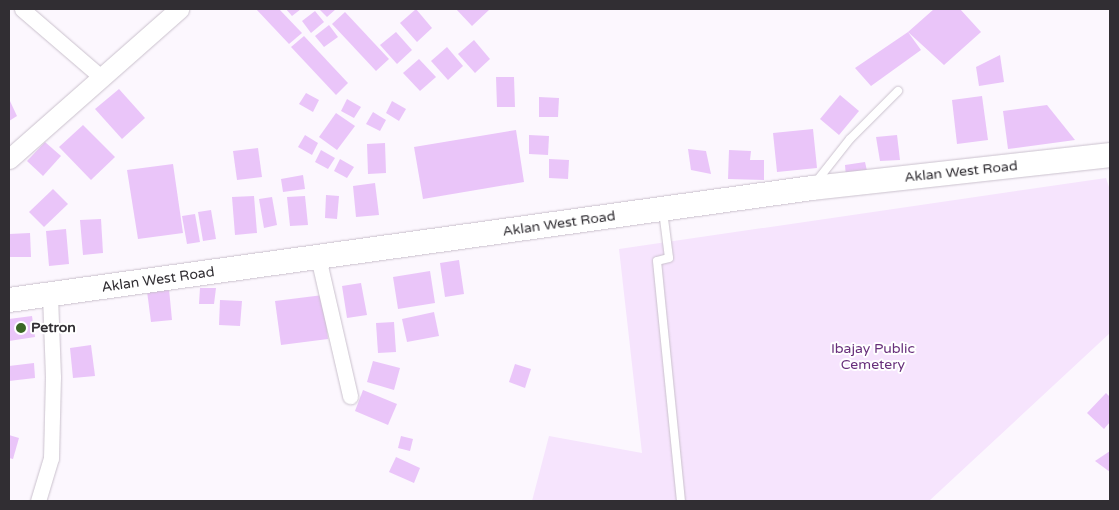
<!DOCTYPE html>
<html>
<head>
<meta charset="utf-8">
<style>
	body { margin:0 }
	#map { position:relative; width:1119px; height:510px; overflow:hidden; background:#fcf7fe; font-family:"Varela Round",sans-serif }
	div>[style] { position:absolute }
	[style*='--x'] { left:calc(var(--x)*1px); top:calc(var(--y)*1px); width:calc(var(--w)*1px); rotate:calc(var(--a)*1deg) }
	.green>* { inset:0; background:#f6e4fd }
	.building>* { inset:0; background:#eac5f9 }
	.roads { filter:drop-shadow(0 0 1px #cac1cd) drop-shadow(0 0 1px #cac1cd) }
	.service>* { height:8px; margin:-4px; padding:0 4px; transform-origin:4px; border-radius:4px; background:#fff }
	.minor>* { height:15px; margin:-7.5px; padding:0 7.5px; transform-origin:7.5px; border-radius:7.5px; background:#fff }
	.tertiary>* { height:19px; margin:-9.5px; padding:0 9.5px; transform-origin:9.5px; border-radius:9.5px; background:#fff }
	.primary>* { height:24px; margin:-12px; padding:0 12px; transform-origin:12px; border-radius:12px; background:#fff }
	.dots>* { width:14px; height:14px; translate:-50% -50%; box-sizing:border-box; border:2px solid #fff; border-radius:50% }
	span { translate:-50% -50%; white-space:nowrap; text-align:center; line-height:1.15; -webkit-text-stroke:4px #fff; paint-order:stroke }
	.street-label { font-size:14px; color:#312e33 }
	.poi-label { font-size:14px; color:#312e33; font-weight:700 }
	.left { translate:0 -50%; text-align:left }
	.park-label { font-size:14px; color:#68307b }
	.frame { position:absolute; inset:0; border:10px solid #312e33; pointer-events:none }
</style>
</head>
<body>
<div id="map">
	<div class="green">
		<i style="clip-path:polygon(1106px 178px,1110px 190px,1110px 333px,929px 501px,532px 501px,549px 436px,642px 453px,619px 249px)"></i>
	</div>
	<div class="building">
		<i style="clip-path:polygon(256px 9px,279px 9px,302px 33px,289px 44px)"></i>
		<i style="clip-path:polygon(286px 9px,301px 9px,292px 16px)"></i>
		<i style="clip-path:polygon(319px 9px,336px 9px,327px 17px)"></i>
		<i style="clip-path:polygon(416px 9px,432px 28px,417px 42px,400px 23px)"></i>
		<i style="clip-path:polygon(456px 9px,490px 9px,472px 26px)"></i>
		<i style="clip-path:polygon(934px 9px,960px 9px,981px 32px,944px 65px,908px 32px,921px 50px,871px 86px,855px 68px,908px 32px)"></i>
		<i style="clip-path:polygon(315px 11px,324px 22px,311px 33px,302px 21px)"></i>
		<i style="clip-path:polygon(345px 12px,389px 59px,376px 71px,332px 24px)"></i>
		<i style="clip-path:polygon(329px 25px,338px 37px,324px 47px,315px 36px)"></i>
		<i style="clip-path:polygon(396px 32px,412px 50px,397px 64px,380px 45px)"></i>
		<i style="clip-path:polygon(304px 36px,348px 83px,336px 95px,291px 47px)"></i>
		<i style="clip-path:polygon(474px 40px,490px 59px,475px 73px,458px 54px)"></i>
		<i style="clip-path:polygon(447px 47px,463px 66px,448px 80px,431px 61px)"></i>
		<i style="clip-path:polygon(1000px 55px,1004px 82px,979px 86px,976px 67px)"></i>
		<i style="clip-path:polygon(419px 59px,436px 77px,420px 91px,403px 73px)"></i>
		<i style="clip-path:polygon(496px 77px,514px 77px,515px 107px,497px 107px)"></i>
		<i style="clip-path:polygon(119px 89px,145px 118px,122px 139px,95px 109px)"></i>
		<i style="clip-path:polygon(306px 93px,319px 100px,313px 112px,299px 104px)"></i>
		<i style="clip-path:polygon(840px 95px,859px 111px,839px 135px,820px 119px)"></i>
		<i style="clip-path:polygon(982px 96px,988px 140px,957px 144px,952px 100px)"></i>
		<i style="clip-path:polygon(539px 97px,559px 98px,558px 117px,539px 117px)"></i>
		<i style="clip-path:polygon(9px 99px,17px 116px,9px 121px)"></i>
		<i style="clip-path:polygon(347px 99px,361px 107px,354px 118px,341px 111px)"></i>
		<i style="clip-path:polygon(392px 101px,406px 109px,399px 121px,386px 113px)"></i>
		<i style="clip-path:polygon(1047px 105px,1075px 140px,1008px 149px,1003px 111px)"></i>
		<i style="clip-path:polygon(373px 112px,386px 120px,380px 131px,366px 124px)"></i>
		<i style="clip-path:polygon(336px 113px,355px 126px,337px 150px,319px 137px)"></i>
		<i style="clip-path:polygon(83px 125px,115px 157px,91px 180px,59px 147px)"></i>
		<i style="clip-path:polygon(813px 129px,817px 168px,777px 172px,773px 133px)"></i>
		<i style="clip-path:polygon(516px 130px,524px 182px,423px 199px,414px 147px)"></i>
		<i style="clip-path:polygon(305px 135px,318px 143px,312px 155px,298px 147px)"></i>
		<i style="clip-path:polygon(529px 135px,549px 136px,548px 155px,529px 154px)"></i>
		<i style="clip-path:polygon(897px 135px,900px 160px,880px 161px,876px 137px)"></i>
		<i style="clip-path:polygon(45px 142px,61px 156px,43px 176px,27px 161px)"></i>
		<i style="clip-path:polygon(385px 143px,386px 173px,368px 174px,367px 144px)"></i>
		<i style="clip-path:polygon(258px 148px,262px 177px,237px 180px,233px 151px)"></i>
		<i style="clip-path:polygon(688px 149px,706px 151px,711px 174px,691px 170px)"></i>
		<i style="clip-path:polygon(321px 150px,335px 158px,328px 169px,315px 162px)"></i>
		<i style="clip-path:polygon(729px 150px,751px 151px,750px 160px,764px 160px,764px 180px,728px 179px)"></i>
		<i style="clip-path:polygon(340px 159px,354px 167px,347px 178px,334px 171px)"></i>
		<i style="clip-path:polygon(549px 159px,569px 160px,568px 179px,549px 178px)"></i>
		<i style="clip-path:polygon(865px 162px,868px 175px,846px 177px,845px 165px)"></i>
		<i style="clip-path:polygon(173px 164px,183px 233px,138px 239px,127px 170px)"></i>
		<i style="clip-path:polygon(303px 175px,305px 189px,283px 192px,281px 179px)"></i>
		<i style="clip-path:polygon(375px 183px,379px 215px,356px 217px,353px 186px)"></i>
		<i style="clip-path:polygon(53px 189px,68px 204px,44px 227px,29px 212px)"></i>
		<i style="clip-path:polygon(326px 195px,339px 196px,337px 219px,325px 218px)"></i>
		<i style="clip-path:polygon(254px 196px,257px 233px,235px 235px,232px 197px)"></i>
		<i style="clip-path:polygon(305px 196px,308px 225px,290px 226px,287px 197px)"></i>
		<i style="clip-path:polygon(272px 197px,277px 225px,264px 228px,259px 199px)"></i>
		<i style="clip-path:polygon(211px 210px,216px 239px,203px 241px,198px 212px)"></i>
		<i style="clip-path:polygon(195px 214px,200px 242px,187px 244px,182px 216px)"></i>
		<i style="clip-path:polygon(101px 219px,103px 253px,83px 255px,80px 220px)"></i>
		<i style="clip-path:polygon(66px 229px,69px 264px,49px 266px,46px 231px)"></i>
		<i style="clip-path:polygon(30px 233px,31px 257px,9px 257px,9px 234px)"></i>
		<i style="clip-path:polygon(459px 260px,464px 294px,445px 297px,440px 263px)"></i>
		<i style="clip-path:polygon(430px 271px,435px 303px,398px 309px,393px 277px)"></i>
		<i style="clip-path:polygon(361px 283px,367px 315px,347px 318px,342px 286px)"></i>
		<i style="clip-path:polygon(200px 288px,216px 288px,214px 304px,199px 304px)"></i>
		<i style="clip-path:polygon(169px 289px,172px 320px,151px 322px,147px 291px)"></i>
		<i style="clip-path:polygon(323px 295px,328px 339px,281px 345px,275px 301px)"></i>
		<i style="clip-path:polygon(220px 300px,242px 301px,240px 326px,219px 325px)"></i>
		<i style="clip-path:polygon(434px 312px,439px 336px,407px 342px,402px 319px)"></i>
		<i style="clip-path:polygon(32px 316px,35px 337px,9px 341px,9px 319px)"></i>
		<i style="clip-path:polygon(394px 322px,396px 352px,378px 353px,376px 323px)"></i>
		<i style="clip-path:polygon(91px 345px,95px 376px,73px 378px,70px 348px)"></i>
		<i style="clip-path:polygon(373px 361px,400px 368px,394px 390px,367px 382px)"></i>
		<i style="clip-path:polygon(34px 363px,35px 378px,9px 381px,9px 366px)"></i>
		<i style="clip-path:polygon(515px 364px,531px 369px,525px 388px,509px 382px)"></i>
		<i style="clip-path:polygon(363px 390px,397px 404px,388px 425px,355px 411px)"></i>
		<i style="clip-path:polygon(1106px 393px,1110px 397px,1110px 422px,1104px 429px,1087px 413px)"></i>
		<i style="clip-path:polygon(9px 435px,19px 438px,13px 459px,9px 458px)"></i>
		<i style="clip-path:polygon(401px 436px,413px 439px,410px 451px,398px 448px)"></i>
		<i style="clip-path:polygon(1110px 451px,1110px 472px,1095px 461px)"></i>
		<i style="clip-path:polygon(396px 457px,420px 468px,414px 483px,389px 472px)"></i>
	</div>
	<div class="roads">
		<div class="service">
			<i style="--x:816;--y:182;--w:55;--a:-51.7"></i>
			<i style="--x:850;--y:139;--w:68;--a:-45"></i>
			<i style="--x:663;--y:211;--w:47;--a:82.7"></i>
			<i style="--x:669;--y:258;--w:12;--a:166"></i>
			<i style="--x:657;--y:261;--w:241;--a:84.3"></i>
		</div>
		<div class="minor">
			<i style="--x:22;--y:9;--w:104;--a:40.7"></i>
			<i style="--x:318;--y:257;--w:143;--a:77"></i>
			<i style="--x:38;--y:501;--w:45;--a:-73.2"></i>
			<i style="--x:51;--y:458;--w:81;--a:-88.6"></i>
			<i style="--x:53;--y:377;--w:82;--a:-92.1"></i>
		</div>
		<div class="tertiary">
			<i style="--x:9;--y:159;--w:227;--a:-41.4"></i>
		</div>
		<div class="primary">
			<i style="--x:9;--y:300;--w:811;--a:-7.94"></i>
			<i style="--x:812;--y:188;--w:300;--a:-6.3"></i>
		</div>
	</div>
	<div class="dots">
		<i style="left:21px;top:328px;background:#3b6725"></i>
	</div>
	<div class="street-label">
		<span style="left:961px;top:172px;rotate:-6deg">Aklan West Road</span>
		<span style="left:559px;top:224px;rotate:-8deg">Aklan West Road</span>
		<span style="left:158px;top:280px;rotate:-8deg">Aklan West Road</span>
	</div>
	<div class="poi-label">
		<span class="left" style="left:31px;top:328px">Petron</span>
	</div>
	<div class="park-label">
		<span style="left:873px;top:357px">Ibajay Public<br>Cemetery</span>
	</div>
	<div class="frame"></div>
</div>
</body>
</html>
